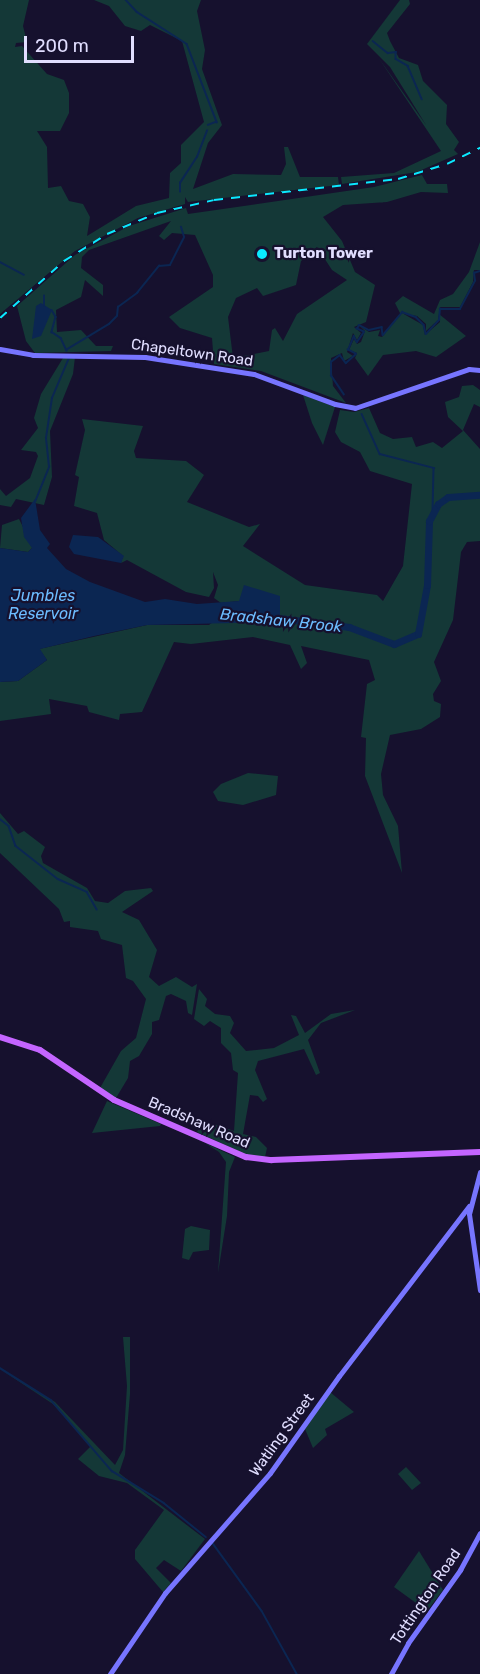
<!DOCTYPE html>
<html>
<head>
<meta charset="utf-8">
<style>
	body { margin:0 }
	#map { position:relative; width:480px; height:1674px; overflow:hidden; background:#16112e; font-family:Rubik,sans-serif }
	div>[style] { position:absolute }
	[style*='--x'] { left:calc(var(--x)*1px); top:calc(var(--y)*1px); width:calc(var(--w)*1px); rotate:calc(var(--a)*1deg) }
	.green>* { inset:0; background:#143837 }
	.water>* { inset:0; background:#0b2652 }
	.stream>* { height:1.5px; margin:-0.75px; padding:0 0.75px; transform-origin:0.75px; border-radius:0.75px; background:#0b2652 }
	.river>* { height:7px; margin:-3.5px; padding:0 3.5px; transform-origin:3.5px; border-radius:3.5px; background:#0b2652 }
	.secondary>* { height:5px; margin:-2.5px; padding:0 2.5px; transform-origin:2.5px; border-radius:2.5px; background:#7775ff }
	.primary>* { height:6px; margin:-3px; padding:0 3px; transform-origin:3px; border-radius:3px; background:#c465ff }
	.rail>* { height:1.5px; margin-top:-0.75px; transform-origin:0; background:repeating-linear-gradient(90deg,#0ae9ff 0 9px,transparent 0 17px) }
	.dots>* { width:16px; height:16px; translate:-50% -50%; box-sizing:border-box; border:3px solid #16112e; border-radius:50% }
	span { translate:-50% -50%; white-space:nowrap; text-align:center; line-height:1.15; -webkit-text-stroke:4.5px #16112e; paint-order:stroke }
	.poi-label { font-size:15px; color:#e1deff; font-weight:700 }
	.left { translate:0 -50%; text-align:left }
	.street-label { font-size:15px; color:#e1deff }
	.water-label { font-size:16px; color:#6cbcff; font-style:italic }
	.scale { position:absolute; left:24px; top:36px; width:110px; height:27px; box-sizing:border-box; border:3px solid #e1deff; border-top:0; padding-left:8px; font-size:18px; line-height:21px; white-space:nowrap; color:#e1deff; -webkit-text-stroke:4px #16112e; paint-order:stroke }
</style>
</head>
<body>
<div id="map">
	<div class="green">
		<i style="clip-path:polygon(0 0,29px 0,23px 26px,27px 42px,16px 43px,15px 47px,22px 46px,47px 74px,64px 80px,69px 93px,69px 113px,60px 131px,37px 131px,47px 147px,48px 188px,61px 186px,69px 201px,83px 204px,90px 217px,87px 236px,136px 206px,169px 198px,170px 173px,181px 163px,181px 145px,204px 122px,182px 41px,150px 25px,141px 31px,125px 26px,109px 6px,94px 0,201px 0,197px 11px,205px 50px,202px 69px,222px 125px,208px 143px,193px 189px,233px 174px,281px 175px,286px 164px,284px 147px,288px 147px,300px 177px,338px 177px,339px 185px,188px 202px,185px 197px,185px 204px,138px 218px,75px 251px,0 314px)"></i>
		<i style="clip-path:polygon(400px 0,409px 0,410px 4px,387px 33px,390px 41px,399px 58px,418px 65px,423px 81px,447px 105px,446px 124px,459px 142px,454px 150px,458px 154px,417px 172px,342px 184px,341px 177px,394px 173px,441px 151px,378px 57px,426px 125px,390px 67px,367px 44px)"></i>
		<i style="clip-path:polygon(evenodd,422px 175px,427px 184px,447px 184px,448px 193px,421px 192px,387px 202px,343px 205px,323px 217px,342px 241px,355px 272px,375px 285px,366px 322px,354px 327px,361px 333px,357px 340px,353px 333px,347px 352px,353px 356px,344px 361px,342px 353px,331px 358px,333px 386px,346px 403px,261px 371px,214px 364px,212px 338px,180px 328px,169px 317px,213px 287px,213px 275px,195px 235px,172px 233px,164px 240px,159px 236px,171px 221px,89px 250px,82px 257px,81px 268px,103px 285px,103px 296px,85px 280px,81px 297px,56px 310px,57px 332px,81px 330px,96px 346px,113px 346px,111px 351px,35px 353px,26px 341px,17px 306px,75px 255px,129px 226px,186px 208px,188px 214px,374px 187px,422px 175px,317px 247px,332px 270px,347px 280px,297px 314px,283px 341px,275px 328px,272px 330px,269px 351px,233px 358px,228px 317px,236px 298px,257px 288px,263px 296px,296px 285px,301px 261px,317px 247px)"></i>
		<i style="clip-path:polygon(480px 242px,480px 270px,474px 270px,473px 282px,460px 307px,440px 307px,438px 320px,426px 331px,426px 324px,417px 316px,400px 313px,395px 303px,403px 296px,434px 314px,440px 300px,453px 294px,469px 272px)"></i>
		<i style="clip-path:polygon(402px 313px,423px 325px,425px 335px,440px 322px,439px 314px,466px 336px,436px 357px,416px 351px,383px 355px,368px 376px,355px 358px,357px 353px,349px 350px,354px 339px,357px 344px,361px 342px,365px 331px,360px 326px,369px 332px,380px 330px,378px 336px,382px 337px)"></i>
		<i style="clip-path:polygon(75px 357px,73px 374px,50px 431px,52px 477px,44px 505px,16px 499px,11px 507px,0 505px,0 489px,6px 496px,30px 478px,38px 456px,36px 452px,21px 450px,38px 428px,34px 418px,41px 394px,63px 358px)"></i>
		<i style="clip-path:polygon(473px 385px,480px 390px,480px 407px,474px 404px,463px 430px,480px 449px,480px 541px,467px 542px,461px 552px,453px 620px,434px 662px,441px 681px,433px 694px,434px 701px,441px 704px,440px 717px,421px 729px,390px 735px,381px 774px,383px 795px,398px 826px,402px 873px,365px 776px,366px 738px,361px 737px,367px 684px,375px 680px,369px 660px,301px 646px,307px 663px,301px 669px,290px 645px,253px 637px,191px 644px,174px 642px,142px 712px,120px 714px,119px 720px,89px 712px,87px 706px,49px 699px,51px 714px,0 721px,0 682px,18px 681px,47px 660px,39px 649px,147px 625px,209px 625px,239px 601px,221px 603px,214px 598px,218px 585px,213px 572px,214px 588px,209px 597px,186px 592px,127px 560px,121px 563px,123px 556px,104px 540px,97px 513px,74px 506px,79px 477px,75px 475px,85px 430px,82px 419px,143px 426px,134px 451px,136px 458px,186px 461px,204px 475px,187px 502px,249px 527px,260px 524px,243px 546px,305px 585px,377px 595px,383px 601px,403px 566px,412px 484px,370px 471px,360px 452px,341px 442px,335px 432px,340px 410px,354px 412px,369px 408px,380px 433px,393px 439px,412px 437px,416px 447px,433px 442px,442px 448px,463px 431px,448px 417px,445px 402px,459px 397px,462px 386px)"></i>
		<i style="clip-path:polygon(303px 395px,335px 407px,323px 445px,312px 423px)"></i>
		<i style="clip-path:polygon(19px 519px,33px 547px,28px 552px,0 548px,2px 525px)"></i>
		<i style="clip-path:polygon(248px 773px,278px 776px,276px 795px,243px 805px,218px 801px,213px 792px,221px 784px)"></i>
		<i style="clip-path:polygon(0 813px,18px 834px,24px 831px,45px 847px,41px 856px,43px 863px,87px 888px,95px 901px,108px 903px,125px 891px,151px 888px,153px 891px,122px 912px,139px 920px,157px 950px,149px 977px,159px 986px,176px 977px,192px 987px,197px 984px,192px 1015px,188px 1013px,186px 1001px,171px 994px,166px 996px,159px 1020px,152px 1022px,152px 1034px,139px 1056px,130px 1061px,128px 1078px,116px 1098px,100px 1088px,121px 1051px,136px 1038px,146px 999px,133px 981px,126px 978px,122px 945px,101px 939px,98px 931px,70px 927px,70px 921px,64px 922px,59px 909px,0 853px)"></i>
		<i style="clip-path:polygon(199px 989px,207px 999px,205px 1006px,215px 1014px,230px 1016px,234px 1023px,230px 1033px,246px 1051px,274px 1048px,299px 1035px,291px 1015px,296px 1016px,305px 1033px,331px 1014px,355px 1010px,321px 1023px,308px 1040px,320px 1073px,316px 1075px,304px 1049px,258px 1061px,255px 1070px,267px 1099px,263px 1102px,258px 1096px,250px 1095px,243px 1134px,256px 1137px,267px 1148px,265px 1157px,247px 1155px,197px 1132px,199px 1128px,214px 1124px,234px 1131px,238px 1073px,233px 1070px,231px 1053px,221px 1043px,221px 1028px,210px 1021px,204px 1026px,194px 1019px)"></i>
		<i style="clip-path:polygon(107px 1101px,161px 1124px,160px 1126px,92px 1133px)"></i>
		<i style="clip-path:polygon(205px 1143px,235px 1157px,229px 1172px,227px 1216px,218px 1273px,226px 1162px,219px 1152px)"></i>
		<i style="clip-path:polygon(191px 1226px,210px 1230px,209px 1250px,193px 1252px,189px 1260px,182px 1258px,185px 1229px)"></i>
		<i style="clip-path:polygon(123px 1337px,130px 1337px,130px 1394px,125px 1455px,119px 1473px,205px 1539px,181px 1571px,164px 1560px,156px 1568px,171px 1583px,163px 1592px,135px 1559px,135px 1550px,164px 1510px,127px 1483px,99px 1476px,78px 1459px,91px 1446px,53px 1404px,0 1369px,55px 1402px,115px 1465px,123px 1450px,127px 1386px)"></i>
		<i style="clip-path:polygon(330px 1392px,354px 1412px,325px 1429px,327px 1435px,313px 1448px,305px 1429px)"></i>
		<i style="clip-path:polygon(406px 1467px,421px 1483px,412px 1490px,398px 1474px)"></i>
		<i style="clip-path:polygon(419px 1551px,443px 1590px,427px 1611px,394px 1587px)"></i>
	</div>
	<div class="water">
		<i style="clip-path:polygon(41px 303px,52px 310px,41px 336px,32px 339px,36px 306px)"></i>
		<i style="clip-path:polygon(35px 499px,40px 530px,50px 544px,47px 548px,66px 569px,90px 582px,145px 602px,165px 599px,197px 604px,239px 601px,244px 585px,280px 596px,280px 622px,147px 625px,94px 636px,40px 649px,47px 660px,18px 681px,0 682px,0 548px,28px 552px,32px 548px,24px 537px,21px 518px)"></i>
		<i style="clip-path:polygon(73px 535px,98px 537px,124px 556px,121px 563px,74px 554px,69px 547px)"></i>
	</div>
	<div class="stream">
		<i style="--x:126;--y:0;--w:16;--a:47"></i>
		<i style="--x:137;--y:12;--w:59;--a:32.6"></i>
		<i style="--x:187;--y:44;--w:84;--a:69"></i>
		<i style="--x:217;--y:122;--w:9;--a:159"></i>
		<i style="--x:373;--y:41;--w:19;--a:39"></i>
		<i style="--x:388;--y:53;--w:8;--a:-7"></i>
		<i style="--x:396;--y:52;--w:7;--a:90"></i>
		<i style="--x:396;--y:59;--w:14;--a:30"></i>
		<i style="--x:408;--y:66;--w:36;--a:67"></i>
		<i style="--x:180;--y:192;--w:9;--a:-90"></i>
		<i style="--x:180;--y:183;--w:31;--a:-57"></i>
		<i style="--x:197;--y:157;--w:28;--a:-69"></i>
		<i style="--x:0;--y:262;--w:27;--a:28"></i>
		<i style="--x:44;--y:306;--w:10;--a:-90"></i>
		<i style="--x:52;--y:310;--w:8;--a:60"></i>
		<i style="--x:56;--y:317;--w:16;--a:105"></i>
		<i style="--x:52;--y:332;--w:11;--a:34"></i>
		<i style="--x:61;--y:338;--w:14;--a:65"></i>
		<i style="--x:66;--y:350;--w:50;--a:-31.2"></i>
		<i style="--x:109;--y:324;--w:11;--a:-45"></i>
		<i style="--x:117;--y:316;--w:9;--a:-84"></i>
		<i style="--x:118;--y:307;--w:24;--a:-36"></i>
		<i style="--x:137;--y:293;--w:35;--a:-51"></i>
		<i style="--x:159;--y:266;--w:11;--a:-5"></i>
		<i style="--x:170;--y:265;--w:31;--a:-63"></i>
		<i style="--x:184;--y:237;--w:10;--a:-107"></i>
		<i style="--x:344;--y:395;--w:23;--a:-124"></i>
		<i style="--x:331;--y:376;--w:14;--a:-90"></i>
		<i style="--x:331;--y:362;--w:11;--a:-38"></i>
		<i style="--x:340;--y:355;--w:10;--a:53"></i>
		<i style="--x:346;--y:363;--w:13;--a:-42"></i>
		<i style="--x:356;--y:354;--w:9;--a:-153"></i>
		<i style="--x:348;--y:350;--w:15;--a:-67"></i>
		<i style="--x:354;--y:336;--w:7;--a:63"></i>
		<i style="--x:357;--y:342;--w:12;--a:-55"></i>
		<i style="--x:364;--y:332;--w:8;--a:-157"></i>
		<i style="--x:357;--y:329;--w:4;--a:-63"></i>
		<i style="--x:359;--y:325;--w:11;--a:27"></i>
		<i style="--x:369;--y:330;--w:13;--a:-13"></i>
		<i style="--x:382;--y:327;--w:8;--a:83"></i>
		<i style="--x:383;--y:335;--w:30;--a:-50"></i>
		<i style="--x:402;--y:312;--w:15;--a:20"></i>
		<i style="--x:416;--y:317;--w:11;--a:45"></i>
		<i style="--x:424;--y:325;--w:9;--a:77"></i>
		<i style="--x:426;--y:334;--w:19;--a:-47"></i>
		<i style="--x:439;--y:320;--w:11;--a:-85"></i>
		<i style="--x:440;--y:309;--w:20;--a:0"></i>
		<i style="--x:460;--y:309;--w:32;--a:-62"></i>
		<i style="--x:475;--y:281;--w:8;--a:-97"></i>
		<i style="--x:474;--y:273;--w:6;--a:-18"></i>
		<i style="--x:362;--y:414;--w:44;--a:65.8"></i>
		<i style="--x:380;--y:454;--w:56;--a:14.5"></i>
		<i style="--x:434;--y:468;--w:45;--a:91.3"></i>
		<i style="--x:35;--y:502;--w:38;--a:-68"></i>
		<i style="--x:49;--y:467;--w:29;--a:-96"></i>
		<i style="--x:46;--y:438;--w:40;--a:-81.5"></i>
		<i style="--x:52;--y:398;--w:43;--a:-67"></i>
		<i style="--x:0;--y:819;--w:11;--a:38"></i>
		<i style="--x:9;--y:826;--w:21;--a:71"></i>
		<i style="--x:16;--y:846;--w:53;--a:38.2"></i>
		<i style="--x:58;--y:879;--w:32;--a:24"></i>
		<i style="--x:87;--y:892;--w:20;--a:60"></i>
		<i style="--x:0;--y:1368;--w:60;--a:32.1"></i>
		<i style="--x:51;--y:1400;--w:94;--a:49.3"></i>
		<i style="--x:112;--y:1471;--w:61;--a:31.6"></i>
		<i style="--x:164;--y:1503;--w:54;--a:39"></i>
		<i style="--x:212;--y:1542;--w:85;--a:54.1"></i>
		<i style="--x:262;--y:1611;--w:72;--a:60.9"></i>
	</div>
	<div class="river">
		<i style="--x:271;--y:617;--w:79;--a:7.3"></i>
		<i style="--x:349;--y:627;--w:48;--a:20.7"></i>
		<i style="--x:394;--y:644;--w:26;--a:-23"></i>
		<i style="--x:418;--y:634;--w:50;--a:-79.6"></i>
		<i style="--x:427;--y:585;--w:64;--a:-88.2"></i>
		<i style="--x:429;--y:521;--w:19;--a:-62"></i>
		<i style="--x:438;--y:504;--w:12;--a:-35"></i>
		<i style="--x:448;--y:497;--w:32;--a:-4"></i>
	</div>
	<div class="secondary">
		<i style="--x:0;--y:349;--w:34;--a:10"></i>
		<i style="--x:33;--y:355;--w:112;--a:1"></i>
		<i style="--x:145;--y:357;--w:110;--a:8.9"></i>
		<i style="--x:254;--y:374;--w:86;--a:20.3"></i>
		<i style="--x:335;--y:404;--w:20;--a:11"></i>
		<i style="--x:355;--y:408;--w:120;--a:-18.9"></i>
		<i style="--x:469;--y:369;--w:11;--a:5"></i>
		<i style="--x:480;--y:1172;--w:43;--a:104.7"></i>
		<i style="--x:469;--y:1214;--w:77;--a:81.8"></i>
		<i style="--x:110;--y:1674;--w:98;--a:-55.8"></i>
		<i style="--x:165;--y:1593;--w:159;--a:-48.8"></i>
		<i style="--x:270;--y:1473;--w:119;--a:-54.6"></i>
		<i style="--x:339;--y:1376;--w:214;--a:-52.6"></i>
		<i style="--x:391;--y:1674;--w:35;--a:-61"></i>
		<i style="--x:408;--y:1643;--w:90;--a:-54.5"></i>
		<i style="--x:460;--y:1570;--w:42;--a:-61.6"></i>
	</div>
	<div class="primary">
		<i style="--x:0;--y:1037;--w:42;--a:18"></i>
		<i style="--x:40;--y:1050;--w:89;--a:34"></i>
		<i style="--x:114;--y:1100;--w:144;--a:23.4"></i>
		<i style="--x:246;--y:1157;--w:26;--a:7"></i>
		<i style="--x:272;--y:1160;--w:208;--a:-2.2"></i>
	</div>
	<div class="rail">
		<i style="--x:0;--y:318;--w:86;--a:-41.7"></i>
		<i style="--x:64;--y:261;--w:51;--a:-32.1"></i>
		<i style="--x:107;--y:234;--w:54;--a:-22.8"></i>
		<i style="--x:157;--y:213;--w:58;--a:-12.8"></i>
		<i style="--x:214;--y:200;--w:185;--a:-6.5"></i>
		<i style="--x:398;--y:179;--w:51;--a:-17"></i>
		<i style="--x:447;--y:164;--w:37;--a:-26"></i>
	</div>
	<div class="dots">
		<i style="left:262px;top:254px;background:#0ae9ff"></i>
	</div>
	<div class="poi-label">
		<span class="left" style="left:274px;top:254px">Turton Tower</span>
	</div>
	<div class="street-label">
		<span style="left:192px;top:353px;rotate:8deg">Chapeltown Road</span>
		<span style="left:199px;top:1123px;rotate:23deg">Bradshaw Road</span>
		<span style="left:282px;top:1435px;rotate:-54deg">Watling Street</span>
		<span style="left:426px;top:1597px;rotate:-56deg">Tottington Road</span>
	</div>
	<div class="water-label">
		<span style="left:43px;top:605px">Jumbles<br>Reservoir</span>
		<span style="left:281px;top:621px;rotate:6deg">Bradshaw Brook</span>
	</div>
	<div class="scale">200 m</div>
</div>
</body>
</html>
